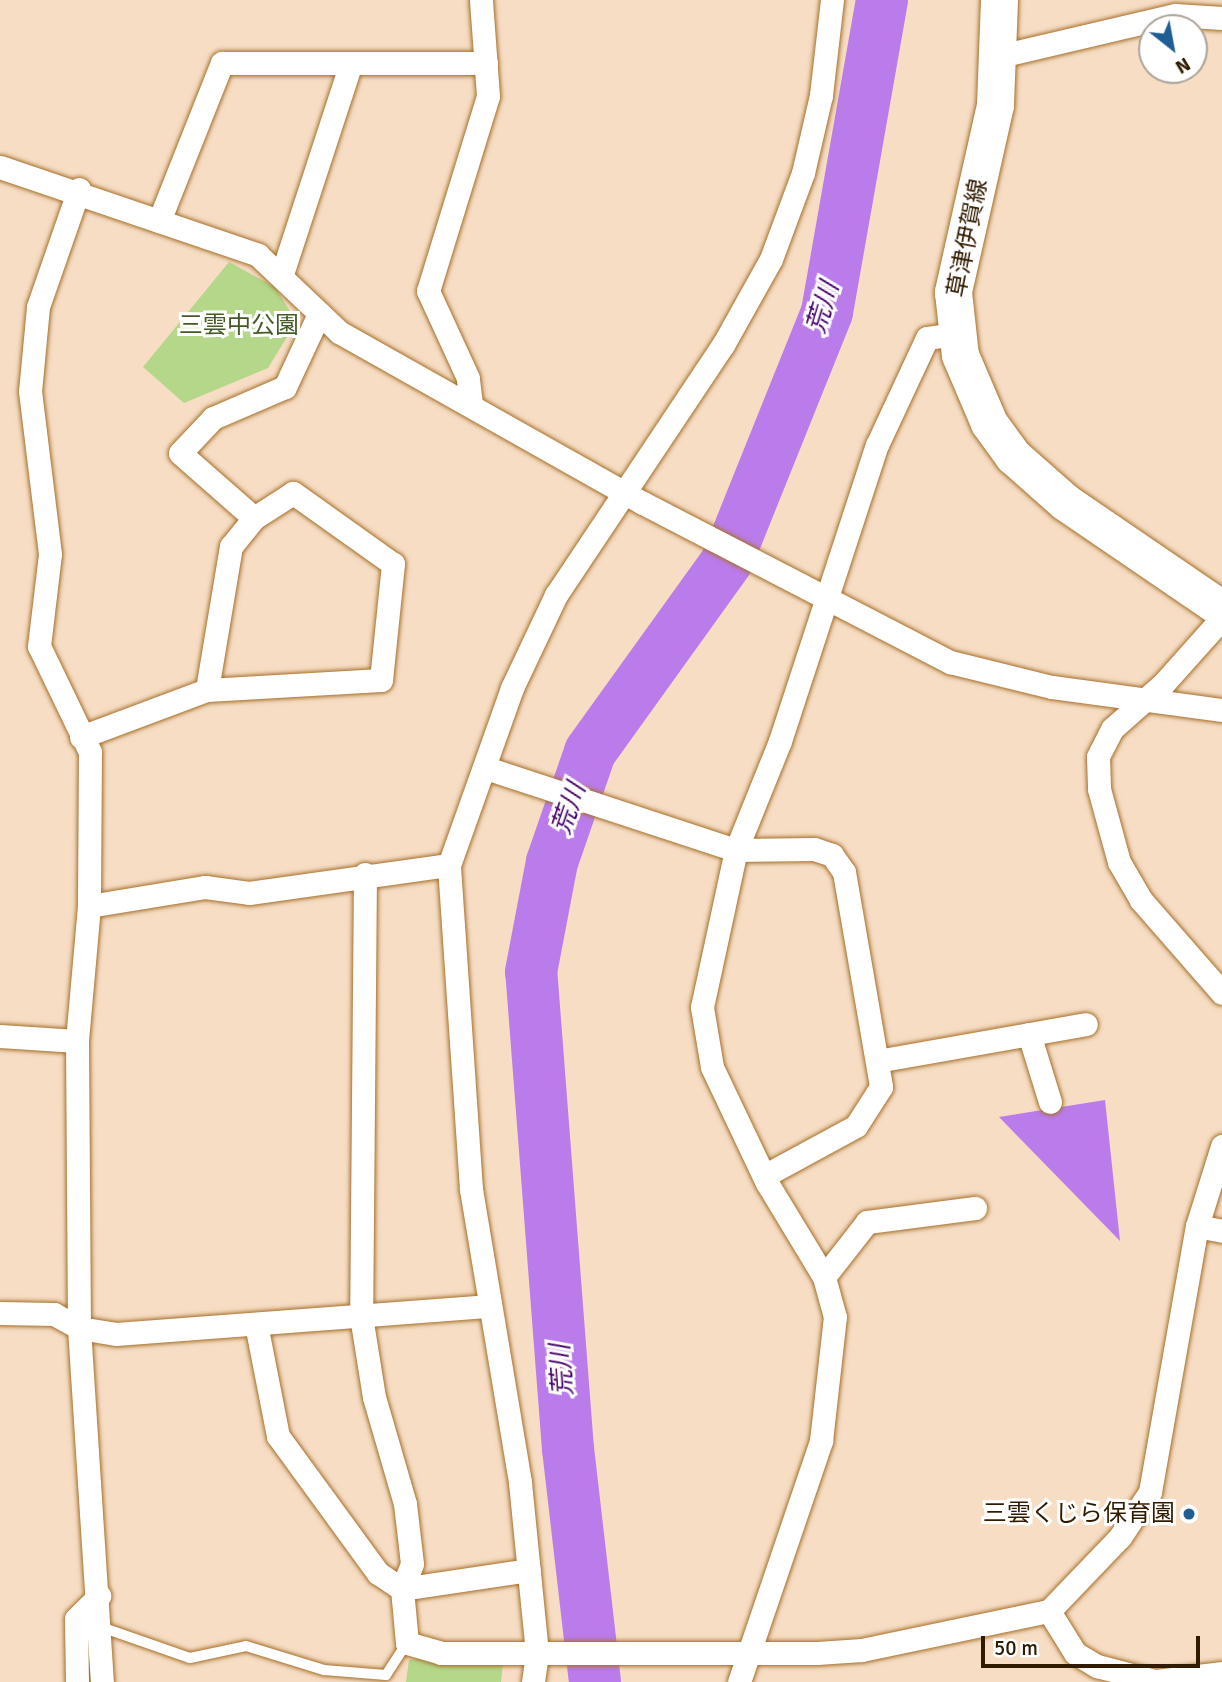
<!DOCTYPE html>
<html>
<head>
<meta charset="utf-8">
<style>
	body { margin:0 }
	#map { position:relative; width:1222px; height:1682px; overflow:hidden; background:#f6ddc4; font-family:Signika,"Noto Sans JP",sans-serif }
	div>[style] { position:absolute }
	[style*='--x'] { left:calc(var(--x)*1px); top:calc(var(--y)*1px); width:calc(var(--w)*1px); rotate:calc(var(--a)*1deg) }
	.green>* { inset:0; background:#b4d78a }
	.water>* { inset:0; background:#ba7cea }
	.river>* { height:52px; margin:-26px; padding:0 26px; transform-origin:26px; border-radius:26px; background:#ba7cea }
	.roads { filter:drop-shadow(0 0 2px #a66f29) drop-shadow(0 0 2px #a66f29) }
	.service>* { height:10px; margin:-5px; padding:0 5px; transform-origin:5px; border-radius:5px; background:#fff }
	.minor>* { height:23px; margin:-11.5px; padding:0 11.5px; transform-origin:11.5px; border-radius:11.5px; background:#fff }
	.primary>* { height:37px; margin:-18.5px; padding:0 18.5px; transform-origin:18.5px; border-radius:18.5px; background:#fff }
	.dots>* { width:19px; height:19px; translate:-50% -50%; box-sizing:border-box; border:4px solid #fff; border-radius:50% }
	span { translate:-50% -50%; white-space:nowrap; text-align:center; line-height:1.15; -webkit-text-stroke:6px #fff; paint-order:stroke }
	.street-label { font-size:24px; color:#311b00 }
	.park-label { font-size:24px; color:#445a28 }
	.poi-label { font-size:24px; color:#311b00 }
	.right { translate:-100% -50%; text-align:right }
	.water-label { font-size:26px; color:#49056d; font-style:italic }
	.north { position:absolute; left:1138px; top:14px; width:70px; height:70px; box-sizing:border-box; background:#fff; border:2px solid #ada499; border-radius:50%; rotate:149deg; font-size:19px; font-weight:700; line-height:28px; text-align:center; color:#311b00 }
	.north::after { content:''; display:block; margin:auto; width:24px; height:32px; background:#1f5e94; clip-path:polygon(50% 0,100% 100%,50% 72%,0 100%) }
	.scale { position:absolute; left:981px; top:1636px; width:219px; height:32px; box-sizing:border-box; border:4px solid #311b00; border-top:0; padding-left:9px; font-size:21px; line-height:24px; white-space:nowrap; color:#311b00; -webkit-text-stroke:5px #fff; paint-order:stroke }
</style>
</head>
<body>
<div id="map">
	<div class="green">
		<i style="clip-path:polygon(229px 262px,275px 287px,291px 313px,292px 329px,268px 368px,184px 403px,143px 367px)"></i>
		<i style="clip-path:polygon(504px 1653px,501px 1682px,406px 1682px,409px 1660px)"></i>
	</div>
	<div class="water">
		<i style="clip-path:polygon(1105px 1100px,1120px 1241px,999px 1117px)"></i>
	</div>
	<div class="river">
		<i style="--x:595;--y:1682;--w:235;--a:-96.6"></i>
		<i style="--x:568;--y:1449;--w:478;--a:-94.4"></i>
		<i style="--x:531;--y:972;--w:112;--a:-79.2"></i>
		<i style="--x:552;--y:862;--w:116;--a:-70.9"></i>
		<i style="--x:590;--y:752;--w:235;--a:-54.3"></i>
		<i style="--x:727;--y:561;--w:268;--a:-68.1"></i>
		<i style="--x:827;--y:312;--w:317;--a:-80"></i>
	</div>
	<div class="roads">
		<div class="service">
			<i style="--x:101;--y:1627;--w:94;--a:19.2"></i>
			<i style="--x:190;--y:1658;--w:57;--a:-12.1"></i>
			<i style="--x:246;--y:1646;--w:82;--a:17.1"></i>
			<i style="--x:324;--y:1670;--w:62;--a:4.6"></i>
			<i style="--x:386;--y:1675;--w:38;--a:-57"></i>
		</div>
		<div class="minor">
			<i style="--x:1000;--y:56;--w:180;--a:-13.2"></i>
			<i style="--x:1175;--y:15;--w:47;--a:3.7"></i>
			<i style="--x:0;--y:167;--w:273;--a:18.8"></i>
			<i style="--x:258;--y:255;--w:112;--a:43.5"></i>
			<i style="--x:339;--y:332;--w:349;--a:29.4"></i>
			<i style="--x:643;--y:503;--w:346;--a:27.4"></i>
			<i style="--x:950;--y:662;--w:105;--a:13.8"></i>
			<i style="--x:1052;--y:687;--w:172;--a:7.7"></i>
			<i style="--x:79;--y:189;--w:125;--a:109.2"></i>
			<i style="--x:38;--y:307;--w:84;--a:95.4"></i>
			<i style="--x:30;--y:391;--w:164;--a:83"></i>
			<i style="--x:50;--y:554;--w:93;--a:96.8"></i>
			<i style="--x:39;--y:646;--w:118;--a:64.3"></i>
			<i style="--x:90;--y:752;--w:154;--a:90.4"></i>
			<i style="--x:89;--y:906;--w:136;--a:95.1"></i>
			<i style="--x:77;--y:1041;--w:287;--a:89.6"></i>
			<i style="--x:79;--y:1328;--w:355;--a:86.3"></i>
			<i style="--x:159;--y:221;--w:170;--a:-68.3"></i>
			<i style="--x:222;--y:63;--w:264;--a:0"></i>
			<i style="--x:282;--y:274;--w:219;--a:-71.9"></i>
			<i style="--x:471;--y:404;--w:26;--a:-97"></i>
			<i style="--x:468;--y:378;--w:96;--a:-114.7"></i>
			<i style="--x:428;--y:291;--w:204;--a:-72.9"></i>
			<i style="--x:488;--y:96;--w:96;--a:-94.2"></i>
			<i style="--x:254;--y:518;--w:98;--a:-138.7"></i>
			<i style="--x:180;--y:453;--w:48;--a:-46.7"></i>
			<i style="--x:213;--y:418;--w:78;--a:-23.3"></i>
			<i style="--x:285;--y:387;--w:81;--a:-65"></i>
			<i style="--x:1222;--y:618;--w:87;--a:131.7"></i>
			<i style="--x:1164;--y:683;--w:69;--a:138.5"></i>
			<i style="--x:1112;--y:729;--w:31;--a:117"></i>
			<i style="--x:1098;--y:757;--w:32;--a:88"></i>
			<i style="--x:1099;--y:789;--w:76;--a:74.7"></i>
			<i style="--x:1119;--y:862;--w:44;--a:59.9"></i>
			<i style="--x:1141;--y:900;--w:123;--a:48.9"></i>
			<i style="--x:81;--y:737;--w:134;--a:-20.5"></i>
			<i style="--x:207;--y:690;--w:174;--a:-3.3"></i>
			<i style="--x:381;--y:680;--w:117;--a:-84.1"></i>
			<i style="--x:393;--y:564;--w:123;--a:-144.6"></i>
			<i style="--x:293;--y:493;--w:46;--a:147.3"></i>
			<i style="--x:254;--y:518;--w:36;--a:129"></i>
			<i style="--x:231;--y:546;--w:146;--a:99.5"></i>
			<i style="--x:486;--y:768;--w:263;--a:18.2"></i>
			<i style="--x:736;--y:850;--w:78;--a:-0.7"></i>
			<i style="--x:814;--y:849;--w:19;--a:18"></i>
			<i style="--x:832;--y:855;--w:21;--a:55"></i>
			<i style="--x:844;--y:872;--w:218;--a:80.2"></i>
			<i style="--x:881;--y:1087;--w:46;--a:122.7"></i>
			<i style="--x:856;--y:1126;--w:105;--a:151.5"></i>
			<i style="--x:365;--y:874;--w:442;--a:90.5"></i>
			<i style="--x:361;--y:1316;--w:82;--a:80.9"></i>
			<i style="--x:374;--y:1397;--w:111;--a:73.8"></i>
			<i style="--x:405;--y:1504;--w:60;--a:83.3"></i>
			<i style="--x:412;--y:1564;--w:27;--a:112"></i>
			<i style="--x:402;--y:1589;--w:54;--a:84.7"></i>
			<i style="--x:407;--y:1643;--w:35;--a:16"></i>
			<i style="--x:441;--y:1653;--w:376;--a:0"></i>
			<i style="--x:817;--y:1653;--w:45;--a:-3.8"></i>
			<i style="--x:862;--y:1650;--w:191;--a:-11.8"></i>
			<i style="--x:1049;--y:1611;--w:103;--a:-46.2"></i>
			<i style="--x:1120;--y:1537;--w:54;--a:-56.3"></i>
			<i style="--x:1150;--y:1492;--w:270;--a:-80"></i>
			<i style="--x:1197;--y:1226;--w:25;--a:11"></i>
			<i style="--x:89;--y:906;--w:118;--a:-9.3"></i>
			<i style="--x:205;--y:887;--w:44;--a:7.8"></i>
			<i style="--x:249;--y:893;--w:202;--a:-8"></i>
			<i style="--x:1029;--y:1034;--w:71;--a:72.8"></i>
			<i style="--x:0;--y:1036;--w:77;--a:3.7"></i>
			<i style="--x:877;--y:1061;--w:212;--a:-10"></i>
			<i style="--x:1197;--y:1226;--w:84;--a:-72.6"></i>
			<i style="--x:824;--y:1277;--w:70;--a:-52"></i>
			<i style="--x:867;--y:1222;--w:109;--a:-7.4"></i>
			<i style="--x:0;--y:1313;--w:54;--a:1.1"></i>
			<i style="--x:54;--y:1314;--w:29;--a:29"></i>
			<i style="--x:79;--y:1328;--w:37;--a:9"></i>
			<i style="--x:116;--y:1334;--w:375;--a:-4.3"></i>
			<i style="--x:256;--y:1324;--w:114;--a:78.9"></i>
			<i style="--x:278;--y:1436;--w:170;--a:53.9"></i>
			<i style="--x:378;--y:1573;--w:29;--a:34"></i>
			<i style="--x:402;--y:1589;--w:128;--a:-8.5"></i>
			<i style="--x:1049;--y:1611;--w:49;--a:58.2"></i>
			<i style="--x:1075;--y:1653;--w:26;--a:31"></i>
			<i style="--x:1097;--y:1666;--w:60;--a:14.5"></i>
			<i style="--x:1155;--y:1681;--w:67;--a:-6.8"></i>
			<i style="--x:77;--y:1682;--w:63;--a:-90.9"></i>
			<i style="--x:76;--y:1619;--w:33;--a:-45"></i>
			<i style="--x:533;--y:1682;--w:29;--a:-82"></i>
			<i style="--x:537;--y:1653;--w:172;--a:-95.7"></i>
			<i style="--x:520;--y:1482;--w:297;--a:-99.5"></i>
			<i style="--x:471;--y:1189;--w:325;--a:-93.9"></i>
			<i style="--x:449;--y:865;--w:188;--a:-70.4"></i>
			<i style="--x:512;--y:688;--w:103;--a:-64.7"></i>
			<i style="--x:556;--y:595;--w:301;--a:-56.3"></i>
			<i style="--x:723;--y:345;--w:98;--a:-60.8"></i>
			<i style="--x:771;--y:259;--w:92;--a:-69.6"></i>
			<i style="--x:803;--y:173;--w:80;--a:-77"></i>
			<i style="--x:821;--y:95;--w:96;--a:-83.4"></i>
			<i style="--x:739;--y:1682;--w:255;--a:-71.2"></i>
			<i style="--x:821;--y:1441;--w:125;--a:-83.6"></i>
			<i style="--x:835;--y:1317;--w:41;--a:-105.4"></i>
			<i style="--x:824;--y:1277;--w:110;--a:-121.2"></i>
			<i style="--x:767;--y:1183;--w:128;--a:-115.4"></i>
			<i style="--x:712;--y:1067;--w:61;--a:-99.5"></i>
			<i style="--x:702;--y:1007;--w:161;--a:-77.8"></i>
			<i style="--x:736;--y:850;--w:118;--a:-68"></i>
			<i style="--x:780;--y:741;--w:311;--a:-71.9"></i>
			<i style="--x:877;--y:445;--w:118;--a:-65"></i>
			<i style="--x:927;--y:338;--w:28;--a:-8"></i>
		</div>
		<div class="primary">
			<i style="--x:999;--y:0;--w:105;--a:92.2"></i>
			<i style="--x:995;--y:105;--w:192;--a:102.7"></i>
			<i style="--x:953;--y:292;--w:63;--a:83.7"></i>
			<i style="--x:960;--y:355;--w:74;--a:66.9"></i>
			<i style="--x:989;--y:423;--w:41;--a:54"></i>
			<i style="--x:1013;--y:456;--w:69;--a:41.5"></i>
			<i style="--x:1065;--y:502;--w:190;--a:34.3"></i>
		</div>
	</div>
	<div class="dots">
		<i style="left:1189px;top:1514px;background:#1f5e94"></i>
	</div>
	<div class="street-label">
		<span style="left:968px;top:238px;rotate:-79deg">草津伊賀線</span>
	</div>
	<div class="park-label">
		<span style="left:239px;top:326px">三雲中公園</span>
	</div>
	<div class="poi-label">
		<span class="right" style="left:1175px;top:1514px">三雲くじら保育園</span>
	</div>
	<div class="water-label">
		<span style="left:824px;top:308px;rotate:-73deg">荒川</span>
		<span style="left:570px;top:809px;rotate:-71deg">荒川</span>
		<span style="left:563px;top:1370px;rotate:-94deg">荒川</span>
	</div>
	<div class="north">N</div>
	<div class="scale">50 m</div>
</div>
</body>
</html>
